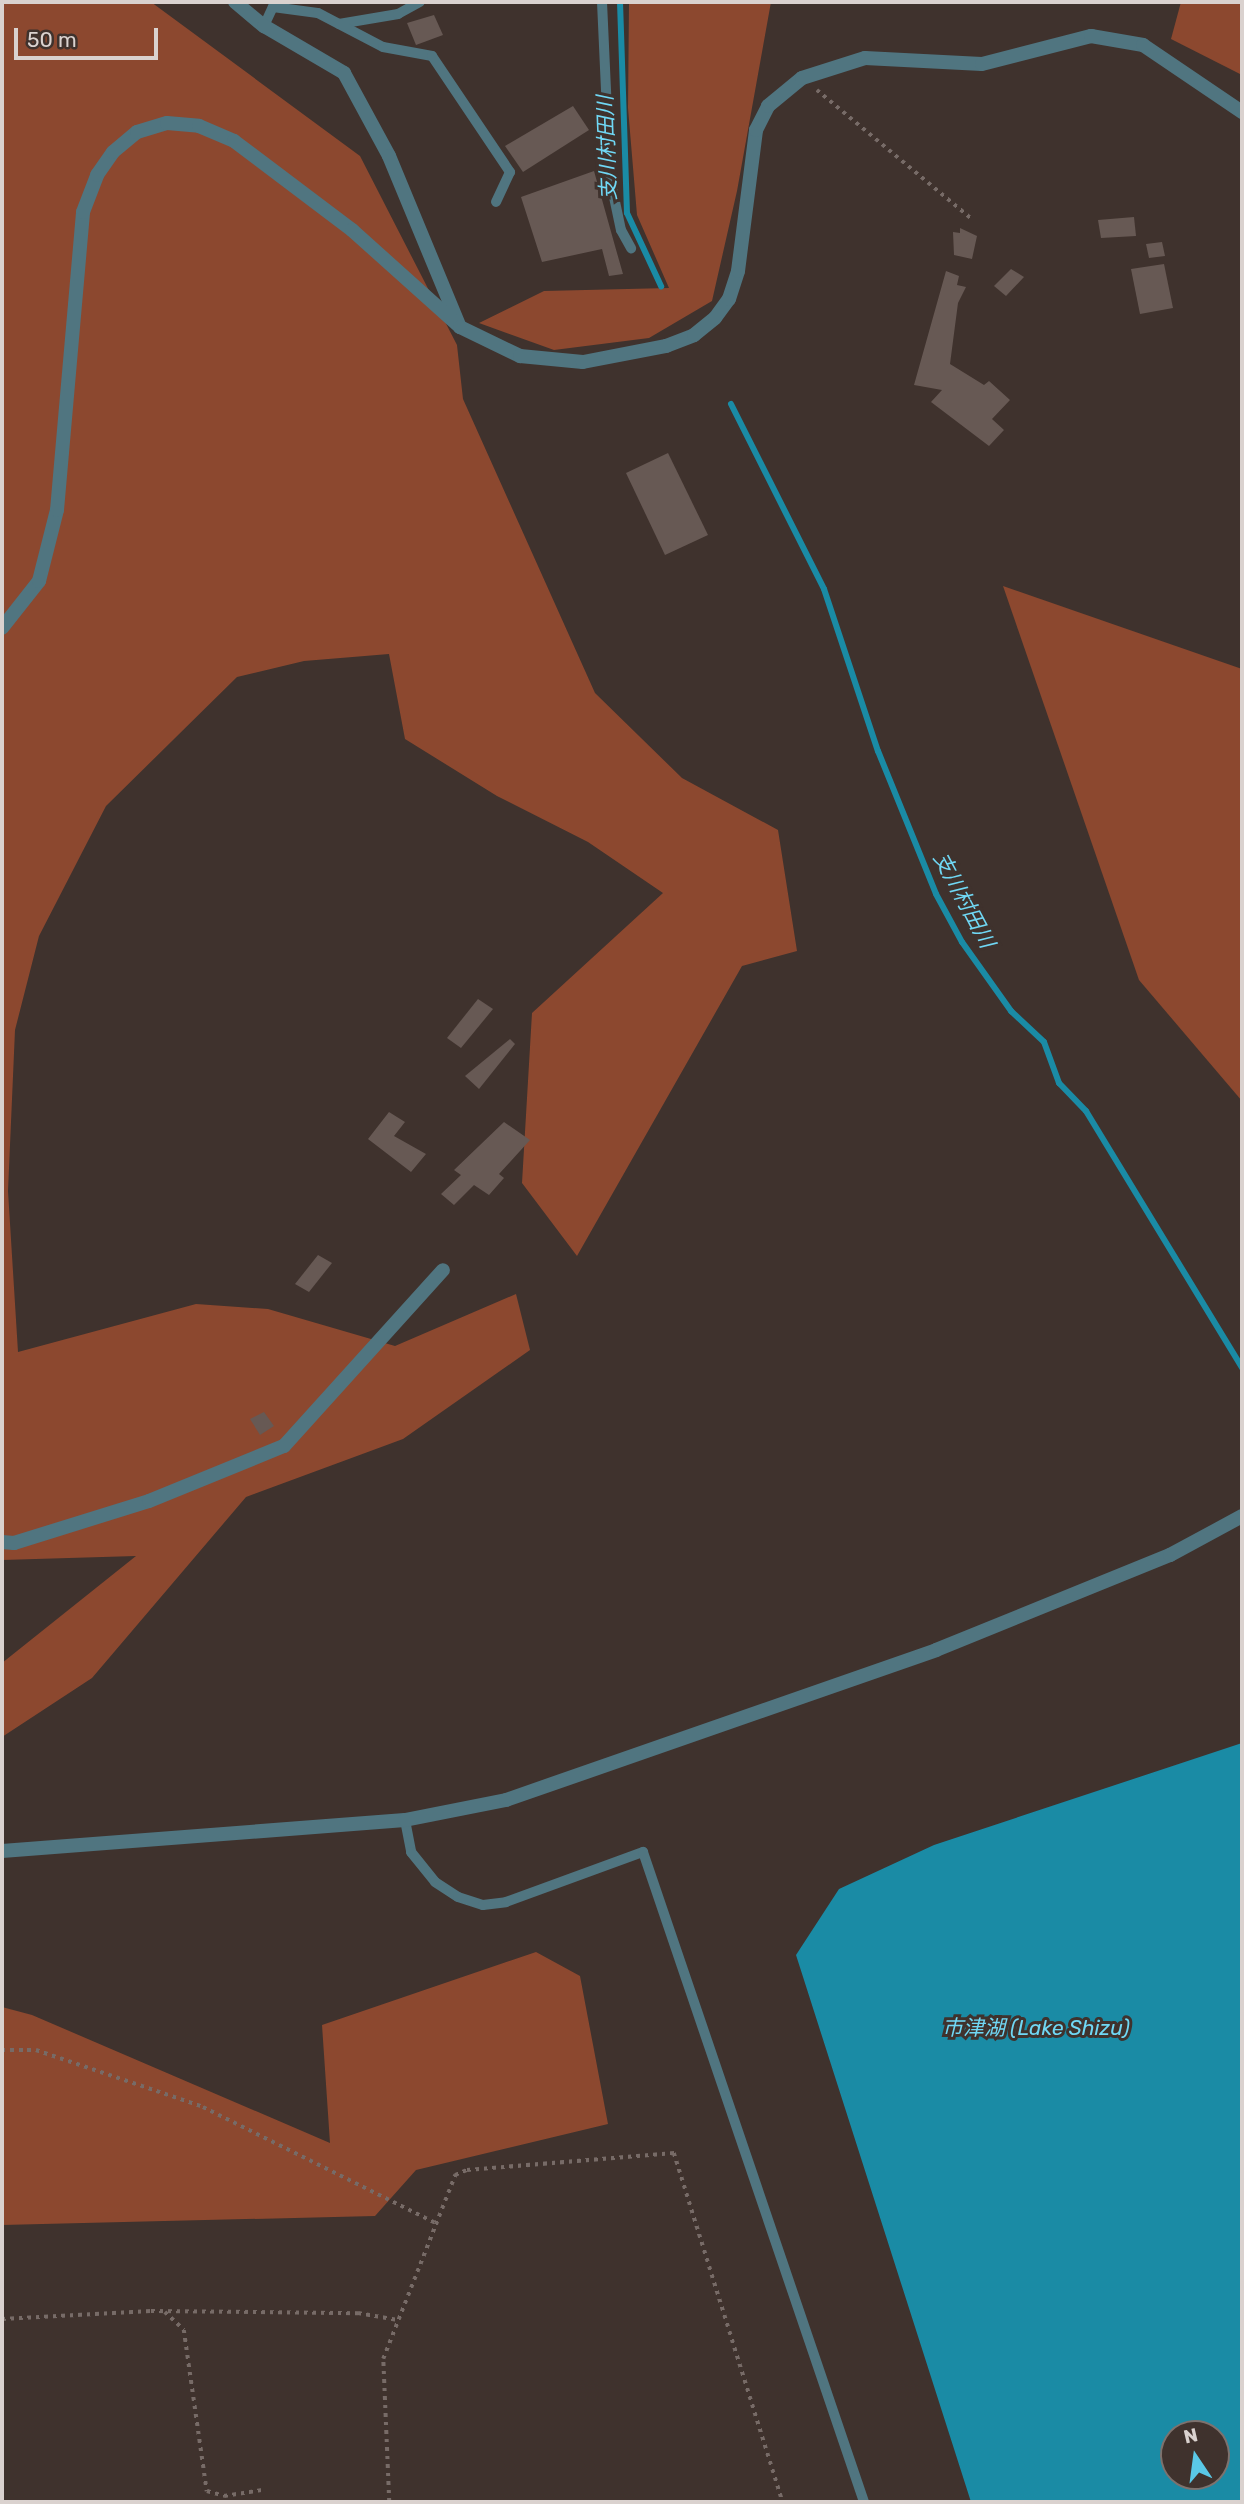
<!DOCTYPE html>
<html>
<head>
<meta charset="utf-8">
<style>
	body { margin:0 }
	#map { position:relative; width:1244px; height:2504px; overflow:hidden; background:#3f322d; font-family:Rubik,"Noto Sans JP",sans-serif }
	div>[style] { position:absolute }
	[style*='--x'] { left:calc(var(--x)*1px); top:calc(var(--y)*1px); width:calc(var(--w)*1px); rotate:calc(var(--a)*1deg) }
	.forest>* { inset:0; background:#8c482f }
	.water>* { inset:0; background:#1a8ba5 }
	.stream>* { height:6px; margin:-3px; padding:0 3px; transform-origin:3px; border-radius:3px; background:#1a8ba5 }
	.building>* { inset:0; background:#675954 }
	.path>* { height:3.5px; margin-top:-1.75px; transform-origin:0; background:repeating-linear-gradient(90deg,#776b67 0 3.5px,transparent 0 8.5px) }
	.service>* { height:10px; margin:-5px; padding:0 5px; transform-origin:5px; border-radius:5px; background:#507580 }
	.minor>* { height:14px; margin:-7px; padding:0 7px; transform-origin:7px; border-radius:7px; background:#507580 }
	.tertiary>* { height:14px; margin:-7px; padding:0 7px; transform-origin:7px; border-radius:7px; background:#507580 }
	span { translate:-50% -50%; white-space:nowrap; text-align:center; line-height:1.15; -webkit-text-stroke:6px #3f322d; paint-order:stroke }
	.water-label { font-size:21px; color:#70d8f5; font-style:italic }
	.frame { position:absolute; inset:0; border:4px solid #dad2cf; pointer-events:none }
	.north { position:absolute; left:1160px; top:2420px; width:70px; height:70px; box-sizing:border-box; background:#3f322d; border:2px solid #7d726e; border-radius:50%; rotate:347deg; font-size:19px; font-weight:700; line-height:28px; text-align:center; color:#dad2cf }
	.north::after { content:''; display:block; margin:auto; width:24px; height:32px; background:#5ac8e6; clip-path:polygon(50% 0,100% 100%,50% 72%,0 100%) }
	.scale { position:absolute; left:14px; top:28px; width:144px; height:32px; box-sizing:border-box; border:4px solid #dad2cf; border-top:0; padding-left:9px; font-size:21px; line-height:24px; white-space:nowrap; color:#dad2cf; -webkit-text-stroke:5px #3f322d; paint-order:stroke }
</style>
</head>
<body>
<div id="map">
	<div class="forest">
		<i style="clip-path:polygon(2px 2px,151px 2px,360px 156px,457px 345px,463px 399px,595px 693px,682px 778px,778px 830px,797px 951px,742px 966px,577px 1256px,522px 1183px,532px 1013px,663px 893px,588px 842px,497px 796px,405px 739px,389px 654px,304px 661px,237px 677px,106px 806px,39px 936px,15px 1030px,8px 1191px,18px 1352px,196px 1304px,268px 1309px,395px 1346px,516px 1294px,530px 1350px,403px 1439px,246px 1497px,92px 1678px,2px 1737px,2px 1663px,136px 1556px,2px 1560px)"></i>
		<i style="clip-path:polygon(629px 2px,771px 2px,737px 191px,712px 301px,649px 338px,554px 350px,479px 323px,544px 291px,669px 288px,637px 215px,628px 108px)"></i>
		<i style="clip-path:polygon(1181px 2px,1242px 2px,1242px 75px,1171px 39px)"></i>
		<i style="clip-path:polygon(1003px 586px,1242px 669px,1242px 1101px,1139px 980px)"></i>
		<i style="clip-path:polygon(536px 1952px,580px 1976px,608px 2124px,416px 2170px,375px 2216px,2px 2225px,2px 2007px,32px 2015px,330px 2143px,322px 2025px)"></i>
	</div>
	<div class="water">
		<i style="clip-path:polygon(evenodd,1242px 1743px,1242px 2502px,971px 2502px,796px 1955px,839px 1889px,934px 1845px,1242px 1743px,1174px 2434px,1216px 2434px,1216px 2476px,1174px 2476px,1174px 2434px)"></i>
	</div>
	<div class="stream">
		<i style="--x:620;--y:2;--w:211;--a:88.1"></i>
		<i style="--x:627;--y:213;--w:81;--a:65"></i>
		<i style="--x:731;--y:404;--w:207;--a:63.3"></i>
		<i style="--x:824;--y:589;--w:171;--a:71.6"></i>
		<i style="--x:878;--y:751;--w:154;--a:67.9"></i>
		<i style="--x:936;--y:894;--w:55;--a:61.6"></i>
		<i style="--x:962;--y:942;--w:85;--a:54.6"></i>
		<i style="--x:1011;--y:1011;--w:45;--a:43.2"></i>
		<i style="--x:1044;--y:1042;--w:44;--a:69.9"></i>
		<i style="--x:1059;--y:1083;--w:39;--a:46"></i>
		<i style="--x:1086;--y:1111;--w:301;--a:58.7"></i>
	</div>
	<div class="building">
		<i style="clip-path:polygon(434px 15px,443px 35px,416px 45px,407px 23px)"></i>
		<i style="clip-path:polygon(573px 106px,589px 130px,523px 172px,505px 146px)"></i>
		<i style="clip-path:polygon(594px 171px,615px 246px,623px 274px,609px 276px,602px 249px,542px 262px,521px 197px)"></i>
		<i style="clip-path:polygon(1134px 217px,1136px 236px,1101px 238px,1098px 220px)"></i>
		<i style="clip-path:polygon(960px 228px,977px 236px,972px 259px,954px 255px,953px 232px,960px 233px)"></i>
		<i style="clip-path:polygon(1162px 242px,1165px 256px,1149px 258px,1146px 244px)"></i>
		<i style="clip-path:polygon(1164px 264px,1173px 308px,1140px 314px,1131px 269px)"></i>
		<i style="clip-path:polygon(1011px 269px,1024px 277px,1006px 296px,994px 286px)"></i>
		<i style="clip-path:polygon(946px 271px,959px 276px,957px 285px,966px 287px,958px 303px,950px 364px,984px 385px,989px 381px,1010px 400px,992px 419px,1004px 430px,989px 446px,931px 402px,942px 390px,914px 385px)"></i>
		<i style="clip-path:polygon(668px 453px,708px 535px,665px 555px,626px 473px)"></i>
		<i style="clip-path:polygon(478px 999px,493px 1009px,461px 1048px,447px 1038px)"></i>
		<i style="clip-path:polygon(510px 1039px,515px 1044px,479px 1089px,465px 1076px)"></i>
		<i style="clip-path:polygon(389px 1112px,405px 1122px,394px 1136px,426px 1154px,411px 1172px,368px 1139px)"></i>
		<i style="clip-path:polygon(504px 1122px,530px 1140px,499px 1174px,504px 1178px,489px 1195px,474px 1185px,454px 1205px,441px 1194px,461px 1175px,454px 1170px)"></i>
		<i style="clip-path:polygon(318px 1255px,332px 1263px,309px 1292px,295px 1284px)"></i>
		<i style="clip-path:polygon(264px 1412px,274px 1426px,260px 1435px,250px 1419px)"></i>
	</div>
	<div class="path">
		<i style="--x:817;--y:90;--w:202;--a:39.8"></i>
		<i style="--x:2;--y:2050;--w:34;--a:0"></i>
		<i style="--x:36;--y:2050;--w:176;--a:18.8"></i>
		<i style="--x:203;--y:2107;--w:260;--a:26.5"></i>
		<i style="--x:165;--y:2312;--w:26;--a:43"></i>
		<i style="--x:184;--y:2330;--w:163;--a:81.9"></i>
		<i style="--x:207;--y:2491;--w:18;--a:16"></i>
		<i style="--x:224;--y:2496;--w:39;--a:-9"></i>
		<i style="--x:2;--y:2319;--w:149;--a:-3.1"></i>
		<i style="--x:151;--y:2311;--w:207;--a:0.6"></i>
		<i style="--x:358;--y:2313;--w:39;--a:10"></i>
		<i style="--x:389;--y:2502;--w:143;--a:-92.4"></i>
		<i style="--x:383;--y:2359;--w:198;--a:-68.6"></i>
		<i style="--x:455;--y:2175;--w:13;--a:-23"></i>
		<i style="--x:467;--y:2170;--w:208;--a:-4.7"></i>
		<i style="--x:674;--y:2153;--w:366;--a:72.7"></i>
	</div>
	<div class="service">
		<i style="--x:602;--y:2;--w:176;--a:87.4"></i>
		<i style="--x:610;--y:178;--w:53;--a:78.1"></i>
		<i style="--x:621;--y:230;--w:21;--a:61"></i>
		<i style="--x:339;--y:24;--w:60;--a:-9.6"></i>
		<i style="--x:398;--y:14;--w:25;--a:-29"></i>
		<i style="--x:264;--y:26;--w:21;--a:-65"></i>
		<i style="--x:273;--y:7;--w:45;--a:7.6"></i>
		<i style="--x:318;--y:13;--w:73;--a:27.6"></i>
		<i style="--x:383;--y:47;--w:50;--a:10.4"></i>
		<i style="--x:432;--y:56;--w:140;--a:56.1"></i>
		<i style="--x:510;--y:172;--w:33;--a:115"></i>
		<i style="--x:405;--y:1820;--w:33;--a:79"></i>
		<i style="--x:411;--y:1852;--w:38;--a:51"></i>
		<i style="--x:435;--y:1882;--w:27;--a:33"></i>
		<i style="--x:458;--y:1897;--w:26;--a:18"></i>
		<i style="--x:483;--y:1905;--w:23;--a:-7"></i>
		<i style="--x:506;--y:1902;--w:146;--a:-20.1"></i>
		<i style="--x:643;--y:1852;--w:687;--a:71.22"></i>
	</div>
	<div class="minor">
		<i style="--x:235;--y:2;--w:38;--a:40"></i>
		<i style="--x:264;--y:26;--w:93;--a:30.4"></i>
		<i style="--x:344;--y:73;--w:94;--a:61.5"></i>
		<i style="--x:389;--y:156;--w:185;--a:67.5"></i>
		<i style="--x:2;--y:1542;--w:12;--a:5"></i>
		<i style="--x:14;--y:1543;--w:141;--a:-17.3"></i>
		<i style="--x:149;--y:1501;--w:146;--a:-22.2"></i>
		<i style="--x:284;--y:1446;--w:237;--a:-47.9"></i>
	</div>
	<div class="tertiary">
		<i style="--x:2;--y:628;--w:60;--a:-51.8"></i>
		<i style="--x:39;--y:581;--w:73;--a:-75.8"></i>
		<i style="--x:57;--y:510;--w:299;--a:-85"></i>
		<i style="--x:83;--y:212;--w:40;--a:-69"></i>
		<i style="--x:97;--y:175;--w:28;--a:-55"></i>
		<i style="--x:113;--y:152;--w:31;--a:-40"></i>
		<i style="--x:137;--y:132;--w:31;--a:-17"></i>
		<i style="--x:167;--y:123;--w:32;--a:5"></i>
		<i style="--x:199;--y:126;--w:38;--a:23"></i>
		<i style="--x:234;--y:141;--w:148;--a:37"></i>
		<i style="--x:352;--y:230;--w:145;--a:41.9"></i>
		<i style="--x:460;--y:327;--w:67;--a:25.8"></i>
		<i style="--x:520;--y:356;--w:63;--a:5.4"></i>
		<i style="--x:583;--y:362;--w:85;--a:-10.9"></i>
		<i style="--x:666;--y:346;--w:30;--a:-21"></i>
		<i style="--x:694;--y:335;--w:27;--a:-39"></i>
		<i style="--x:715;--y:318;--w:24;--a:-54"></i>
		<i style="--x:729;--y:299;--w:29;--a:-72"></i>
		<i style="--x:738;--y:271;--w:142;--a:-82.7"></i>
		<i style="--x:756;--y:130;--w:27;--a:-63"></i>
		<i style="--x:768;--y:106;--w:44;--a:-39.5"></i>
		<i style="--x:802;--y:78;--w:66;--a:-17.6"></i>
		<i style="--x:865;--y:58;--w:117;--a:2.9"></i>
		<i style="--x:982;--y:64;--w:113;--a:-14.4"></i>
		<i style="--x:1091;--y:36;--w:53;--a:9.8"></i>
		<i style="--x:1143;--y:45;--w:120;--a:34.1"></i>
		<i style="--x:2;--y:1851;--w:404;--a:-4.4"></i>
		<i style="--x:405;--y:1820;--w:103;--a:-11.2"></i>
		<i style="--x:506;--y:1800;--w:455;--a:-19.2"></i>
		<i style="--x:936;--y:1650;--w:253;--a:-22.1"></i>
		<i style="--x:1170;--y:1555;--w:82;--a:-28.4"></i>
	</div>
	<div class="water-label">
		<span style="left:607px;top:148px;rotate:-92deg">支川村田川</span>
		<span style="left:964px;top:900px;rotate:62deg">支川村田川</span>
		<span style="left:1036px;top:2028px">市津湖 (Lake Shizu)</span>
	</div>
	<div class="frame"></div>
	<div class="north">N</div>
	<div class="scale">50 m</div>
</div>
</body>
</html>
